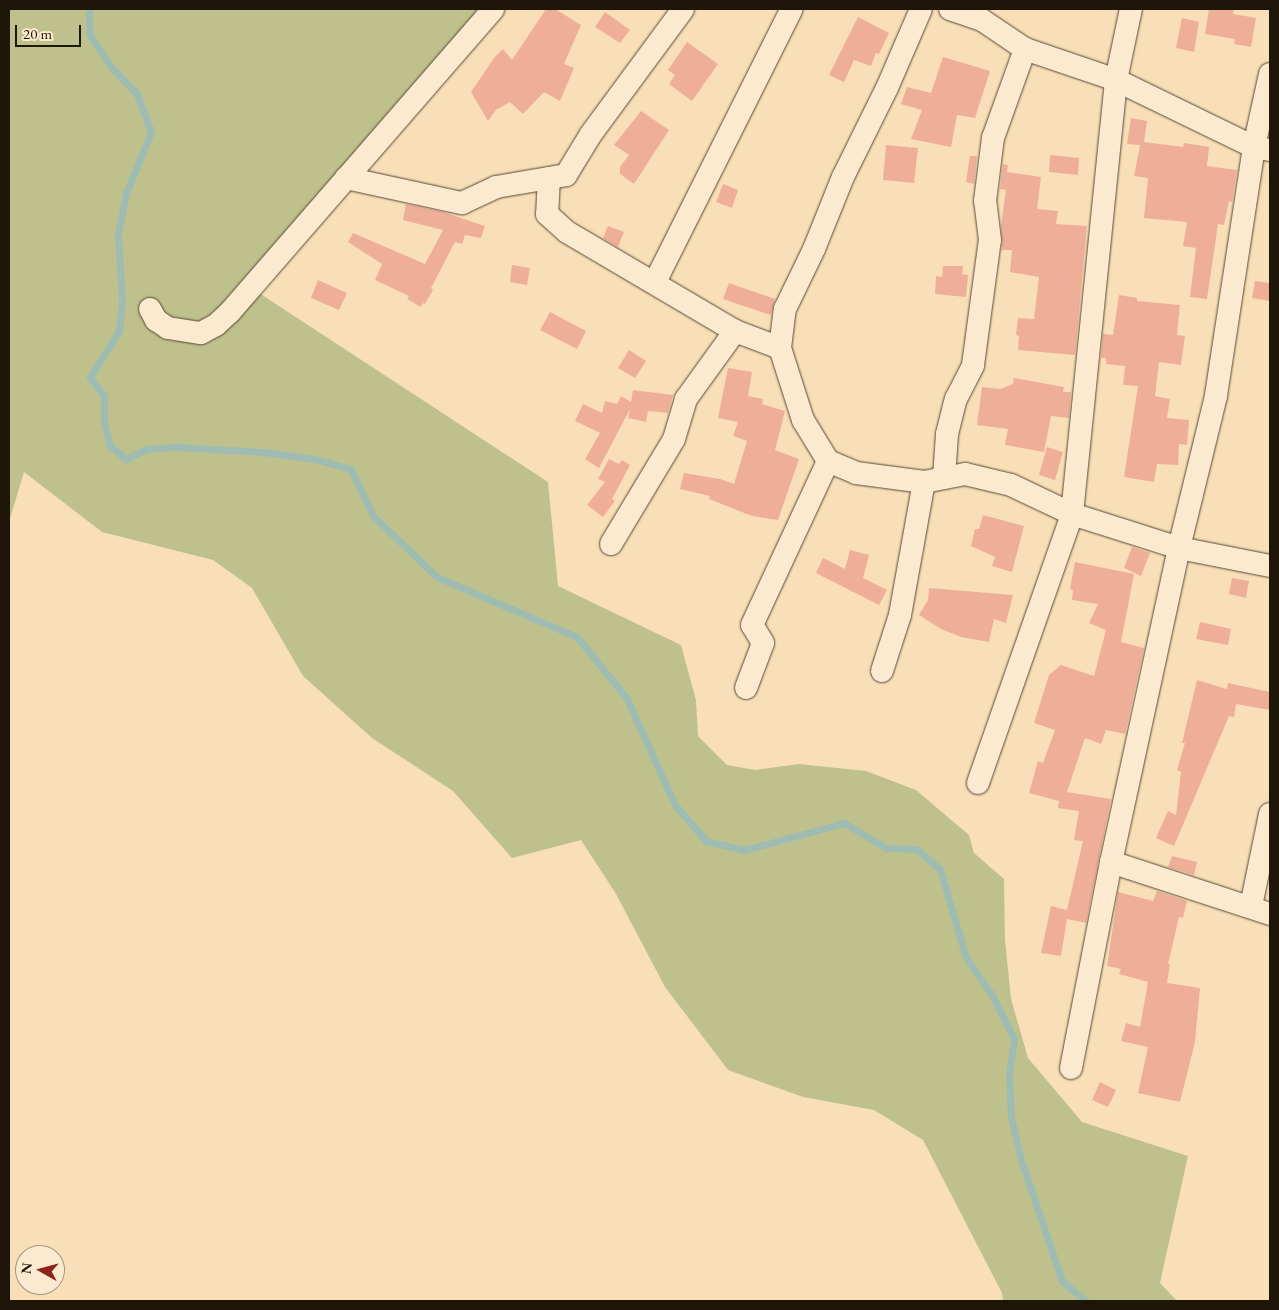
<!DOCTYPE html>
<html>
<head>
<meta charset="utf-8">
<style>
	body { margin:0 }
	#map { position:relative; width:1279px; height:1310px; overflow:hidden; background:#f9dfb7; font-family:"EB Garamond",serif }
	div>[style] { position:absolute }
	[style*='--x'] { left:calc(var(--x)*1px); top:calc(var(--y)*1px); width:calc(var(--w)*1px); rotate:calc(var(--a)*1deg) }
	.green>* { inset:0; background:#bfc18d }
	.stream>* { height:7px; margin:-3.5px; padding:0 3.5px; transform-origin:3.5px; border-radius:3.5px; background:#9ebcb2 }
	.building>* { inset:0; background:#efae98 }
	.roads { filter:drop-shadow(0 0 1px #564835) drop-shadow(0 0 1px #564835) }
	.minor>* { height:22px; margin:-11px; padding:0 11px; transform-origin:11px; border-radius:11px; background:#fbead0 }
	span { translate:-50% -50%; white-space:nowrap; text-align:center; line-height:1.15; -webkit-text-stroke:4px #fbead0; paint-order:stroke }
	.frame { position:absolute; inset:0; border:10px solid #1f160a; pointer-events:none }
	.north { position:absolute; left:15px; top:1245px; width:50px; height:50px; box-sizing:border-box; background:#fbead0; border:1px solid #a39581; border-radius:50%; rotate:277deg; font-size:14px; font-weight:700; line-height:20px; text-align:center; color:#1f160a }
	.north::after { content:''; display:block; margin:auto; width:18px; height:22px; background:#8f2418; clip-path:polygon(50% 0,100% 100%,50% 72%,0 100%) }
	.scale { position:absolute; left:15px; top:25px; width:66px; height:22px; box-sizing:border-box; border:2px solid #1f160a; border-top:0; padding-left:6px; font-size:15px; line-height:18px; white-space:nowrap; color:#1f160a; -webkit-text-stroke:4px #fbead0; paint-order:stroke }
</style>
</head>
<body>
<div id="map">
	<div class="green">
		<i style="clip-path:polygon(9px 9px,481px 9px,256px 291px,548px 482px,558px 586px,681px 645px,696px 700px,698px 736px,727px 765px,755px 770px,799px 764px,866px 771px,916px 790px,969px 835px,974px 853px,1004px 879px,1005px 940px,1011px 999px,1028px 1058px,1082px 1122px,1188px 1156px,1160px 1283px,1177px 1301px,1003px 1301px,1002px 1293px,923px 1140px,874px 1110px,803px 1097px,728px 1070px,665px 987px,616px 894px,581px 840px,512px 858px,453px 791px,372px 738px,303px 676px,252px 588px,213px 560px,102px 532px,24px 472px,9px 522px)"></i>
	</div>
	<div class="stream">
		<i style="--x:89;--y:9;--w:25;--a:90"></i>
		<i style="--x:89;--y:34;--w:41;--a:55.9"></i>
		<i style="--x:112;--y:68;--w:36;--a:46"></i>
		<i style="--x:137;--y:94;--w:40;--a:69.8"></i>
		<i style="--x:151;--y:132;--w:66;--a:112.3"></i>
		<i style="--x:126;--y:193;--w:42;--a:101"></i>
		<i style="--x:118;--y:234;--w:68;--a:86.6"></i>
		<i style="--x:122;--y:302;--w:29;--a:96"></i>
		<i style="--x:119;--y:331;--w:54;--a:122.2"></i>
		<i style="--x:90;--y:377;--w:24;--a:54"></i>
		<i style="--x:104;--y:396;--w:26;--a:90"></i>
		<i style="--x:104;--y:422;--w:25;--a:76"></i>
		<i style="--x:110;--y:446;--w:21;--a:39"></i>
		<i style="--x:126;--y:459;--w:22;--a:-27"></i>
		<i style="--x:146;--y:449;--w:31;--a:-4"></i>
		<i style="--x:177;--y:447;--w:87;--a:3.3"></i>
		<i style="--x:264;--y:452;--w:51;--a:7.8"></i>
		<i style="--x:315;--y:459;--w:37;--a:16"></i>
		<i style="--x:351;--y:469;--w:52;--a:64.9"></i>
		<i style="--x:373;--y:516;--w:88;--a:43.6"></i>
		<i style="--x:437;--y:577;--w:152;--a:23.2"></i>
		<i style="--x:577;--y:637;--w:77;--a:50.8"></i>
		<i style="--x:626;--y:697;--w:119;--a:65.6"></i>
		<i style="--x:675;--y:805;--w:48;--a:49.3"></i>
		<i style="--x:706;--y:841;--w:39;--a:13"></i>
		<i style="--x:744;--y:850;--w:104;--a:-15.1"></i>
		<i style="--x:844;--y:823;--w:49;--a:30.8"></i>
		<i style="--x:886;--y:848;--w:30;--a:2"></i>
		<i style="--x:916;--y:849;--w:31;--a:40"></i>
		<i style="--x:940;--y:869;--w:93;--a:73.7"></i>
		<i style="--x:966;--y:958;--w:45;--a:54.9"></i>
		<i style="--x:992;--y:995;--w:49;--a:63.4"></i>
		<i style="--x:1014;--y:1039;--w:34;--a:98"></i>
		<i style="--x:1009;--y:1073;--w:44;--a:87.4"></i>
		<i style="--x:1011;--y:1117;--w:44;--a:76.9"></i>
		<i style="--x:1021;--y:1160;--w:128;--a:71.3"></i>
		<i style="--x:1062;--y:1281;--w:31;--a:40"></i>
	</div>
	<div class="building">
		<i style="clip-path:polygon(546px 9px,555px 9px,581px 25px,564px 64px,574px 68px,560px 101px,544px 92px,523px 114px,510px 102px,496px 110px,488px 121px,471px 92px,494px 58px,503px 49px,512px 60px)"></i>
		<i style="clip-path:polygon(1209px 9px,1234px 9px,1233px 14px,1256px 18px,1251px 47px,1234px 44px,1235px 39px,1205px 34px)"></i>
		<i style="clip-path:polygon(605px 12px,630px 30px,620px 43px,595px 27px)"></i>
		<i style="clip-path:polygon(858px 17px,889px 33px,879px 54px,876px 53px,871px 66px,854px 60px,844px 82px,829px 75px)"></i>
		<i style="clip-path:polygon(1182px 18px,1199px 22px,1194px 52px,1176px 48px)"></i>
		<i style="clip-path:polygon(687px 42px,718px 64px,692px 101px,669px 84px,675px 75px,668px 70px)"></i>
		<i style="clip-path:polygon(943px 57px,990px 71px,975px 118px,957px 115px,951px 147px,911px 139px,922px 110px,901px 104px,907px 87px,931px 93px)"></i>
		<i style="clip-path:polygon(641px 111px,669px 130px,634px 184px,620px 174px,620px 167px,629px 155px,614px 145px)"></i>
		<i style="clip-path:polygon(1131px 118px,1147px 121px,1144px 142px,1183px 147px,1184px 143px,1209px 147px,1207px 166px,1237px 170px,1232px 202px,1229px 201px,1224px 225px,1218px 224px,1207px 299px,1190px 297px,1196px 248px,1183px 246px,1187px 222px,1144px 218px,1148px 178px,1134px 176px,1140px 145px,1127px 144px)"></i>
		<i style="clip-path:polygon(886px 145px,918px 148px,914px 183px,883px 180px)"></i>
		<i style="clip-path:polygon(1050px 155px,1079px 158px,1078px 175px,1049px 172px)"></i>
		<i style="clip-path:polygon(970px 156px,977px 156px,974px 184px,966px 182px)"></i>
		<i style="clip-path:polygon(1003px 164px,1008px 165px,1007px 172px,1041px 177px,1037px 209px,1058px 211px,1056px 224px,1087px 226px,1075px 355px,1018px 350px,1019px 336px,1016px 335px,1018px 318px,1034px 319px,1039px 277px,1010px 272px,1012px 250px,1002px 250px,1001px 225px,1006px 190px,1000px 189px)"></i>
		<i style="clip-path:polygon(723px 184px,738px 190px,732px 208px,716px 202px)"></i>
		<i style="clip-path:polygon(406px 204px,443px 212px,485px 226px,481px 238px,465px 235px,462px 244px,455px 242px,431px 288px,433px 290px,425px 304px,423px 303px,421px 307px,407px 299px,409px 296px,375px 280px,382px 264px,348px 242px,353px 233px,425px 264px,443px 230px,403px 220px)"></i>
		<i style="clip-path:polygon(608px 226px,624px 232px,618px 247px,603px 238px)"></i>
		<i style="clip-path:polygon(512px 265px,530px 268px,527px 285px,510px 282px)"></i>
		<i style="clip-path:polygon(943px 266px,963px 266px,962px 274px,968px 275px,966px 297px,935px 294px,936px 276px,942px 277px)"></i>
		<i style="clip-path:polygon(318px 280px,347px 293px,339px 310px,311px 298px)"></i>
		<i style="clip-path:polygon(1255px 281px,1270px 283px,1270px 301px,1252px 298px)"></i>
		<i style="clip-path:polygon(729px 283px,775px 299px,771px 315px,723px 299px)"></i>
		<i style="clip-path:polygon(1119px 295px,1137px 298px,1137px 301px,1180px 305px,1177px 335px,1185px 336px,1181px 365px,1159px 362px,1155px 396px,1170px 399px,1167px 418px,1189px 420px,1187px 445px,1179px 444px,1178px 465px,1157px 464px,1154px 482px,1124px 477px,1138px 386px,1123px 385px,1125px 366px,1106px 364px,1106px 358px,1101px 358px,1103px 334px,1113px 335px)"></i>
		<i style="clip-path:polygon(550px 312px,586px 331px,577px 349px,540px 330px)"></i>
		<i style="clip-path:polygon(629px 350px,646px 361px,635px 378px,618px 368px)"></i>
		<i style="clip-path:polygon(728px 368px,752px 372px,748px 396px,763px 399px,762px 404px,785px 411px,775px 450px,799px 459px,778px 520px,752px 516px,709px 499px,710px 496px,680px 489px,684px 473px,720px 479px,734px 484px,747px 441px,733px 436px,738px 422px,718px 418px)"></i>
		<i style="clip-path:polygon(1014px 378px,1064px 387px,1063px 392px,1071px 392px,1069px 418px,1051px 416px,1044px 452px,1005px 445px,1008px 429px,977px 425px,982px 387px,1000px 389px,1013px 384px)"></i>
		<i style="clip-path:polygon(633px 390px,673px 395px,668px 413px,648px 411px,646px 422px,628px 418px,630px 409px,599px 468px,585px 459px,600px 433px,575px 421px,583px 404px,602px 413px,605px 401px,617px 404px,621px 396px,631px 402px)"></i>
		<i style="clip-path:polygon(1047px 447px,1063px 452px,1055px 480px,1039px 475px)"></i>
		<i style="clip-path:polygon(609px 459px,619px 464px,622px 460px,630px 465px,612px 499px,615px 501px,603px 517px,587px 505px,605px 482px,598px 479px)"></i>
		<i style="clip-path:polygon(983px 515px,1024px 526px,1012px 572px,992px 566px,995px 557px,971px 546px,975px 529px,979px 529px)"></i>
		<i style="clip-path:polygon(1132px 547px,1150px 553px,1141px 576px,1124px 568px)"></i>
		<i style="clip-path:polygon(850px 550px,869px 555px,863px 578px,887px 590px,879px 605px,816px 573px,823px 558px,845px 569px)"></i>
		<i style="clip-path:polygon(1075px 562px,1134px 574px,1121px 642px,1144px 648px,1125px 734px,1106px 730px,1101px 744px,1085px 738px,1067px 792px,1111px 799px,1086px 923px,1067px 919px,1061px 956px,1041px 953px,1051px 906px,1067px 910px,1083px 841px,1074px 840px,1079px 811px,1058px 808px,1059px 801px,1029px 793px,1038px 761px,1043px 763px,1055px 730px,1034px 723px,1049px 675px,1061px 665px,1094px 676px,1106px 630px,1089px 623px,1098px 604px,1072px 600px,1073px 590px,1070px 589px)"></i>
		<i style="clip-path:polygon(1232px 578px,1249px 581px,1246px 598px,1229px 594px)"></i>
		<i style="clip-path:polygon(929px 588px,1013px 595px,1006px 623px,994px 619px,989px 642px,961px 637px,941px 629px,919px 615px,928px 600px)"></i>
		<i style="clip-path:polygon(1200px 622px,1231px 629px,1228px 645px,1196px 639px)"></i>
		<i style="clip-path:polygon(1197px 680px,1227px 689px,1228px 683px,1270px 692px,1270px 710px,1236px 704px,1234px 717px,1229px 716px,1174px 846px,1156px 838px,1168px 811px,1176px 815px,1181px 772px,1177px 770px,1185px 743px,1182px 743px)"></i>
		<i style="clip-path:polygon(1172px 856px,1197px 862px,1194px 875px,1168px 867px)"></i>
		<i style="clip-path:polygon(1157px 891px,1187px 901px,1183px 918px,1179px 917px,1168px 964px,1170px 964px,1167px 983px,1200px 988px,1195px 1042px,1180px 1102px,1138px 1093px,1148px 1047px,1121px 1041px,1126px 1023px,1140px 1027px,1148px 982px,1119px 974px,1121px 969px,1107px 966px,1118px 892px,1153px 901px)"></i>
		<i style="clip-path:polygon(1100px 1082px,1116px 1090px,1108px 1107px,1092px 1100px)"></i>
	</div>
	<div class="roads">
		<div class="minor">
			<i style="--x:950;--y:9;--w:34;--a:19"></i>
			<i style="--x:982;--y:20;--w:52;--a:34"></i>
			<i style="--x:1025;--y:49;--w:96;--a:18.8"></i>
			<i style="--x:1116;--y:80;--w:153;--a:25.9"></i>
			<i style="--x:1254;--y:147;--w:16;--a:11"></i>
			<i style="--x:1270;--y:74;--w:75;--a:102.4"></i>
			<i style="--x:1254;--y:147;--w:252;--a:98.7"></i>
			<i style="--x:1216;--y:396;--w:156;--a:103.7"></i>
			<i style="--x:1179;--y:548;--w:321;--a:102.2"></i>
			<i style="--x:1111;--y:862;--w:167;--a:18.1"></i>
			<i style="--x:346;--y:178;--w:119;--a:12.2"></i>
			<i style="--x:462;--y:203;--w:38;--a:-25"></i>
			<i style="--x:496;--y:187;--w:71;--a:-9.7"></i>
			<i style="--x:566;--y:175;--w:48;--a:-58.6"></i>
			<i style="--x:591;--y:134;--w:155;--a:-53.6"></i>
			<i style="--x:549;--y:178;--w:36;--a:93"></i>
			<i style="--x:547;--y:214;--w:27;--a:42"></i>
			<i style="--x:567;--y:232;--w:195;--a:30.5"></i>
			<i style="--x:735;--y:331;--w:48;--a:20.7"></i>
			<i style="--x:780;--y:348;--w:76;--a:72.3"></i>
			<i style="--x:803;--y:420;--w:48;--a:58.6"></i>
			<i style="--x:828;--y:461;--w:30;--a:23"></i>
			<i style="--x:856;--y:473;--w:69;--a:7.5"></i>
			<i style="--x:924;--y:482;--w:42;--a:-11"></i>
			<i style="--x:965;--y:474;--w:47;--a:13.4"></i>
			<i style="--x:1011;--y:485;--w:68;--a:25.4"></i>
			<i style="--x:1072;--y:514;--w:112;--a:17.6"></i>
			<i style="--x:1179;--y:548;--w:93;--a:11.2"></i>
			<i style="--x:655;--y:282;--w:305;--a:-63.4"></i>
			<i style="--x:150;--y:309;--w:13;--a:61"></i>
			<i style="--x:156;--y:320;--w:14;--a:34"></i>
			<i style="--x:168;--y:328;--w:33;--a:9"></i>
			<i style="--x:201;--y:333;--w:17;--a:-28"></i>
			<i style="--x:216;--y:325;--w:19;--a:-43"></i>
			<i style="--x:230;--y:312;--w:401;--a:-49"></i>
			<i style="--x:780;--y:348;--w:39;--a:-83"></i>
			<i style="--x:785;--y:309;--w:67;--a:-64.2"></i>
			<i style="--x:814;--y:249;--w:78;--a:-68.1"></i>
			<i style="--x:843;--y:177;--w:99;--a:-63.7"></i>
			<i style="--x:887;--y:88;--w:86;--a:-66.7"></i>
			<i style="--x:944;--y:478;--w:44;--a:-86.1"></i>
			<i style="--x:947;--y:434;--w:36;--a:-76"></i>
			<i style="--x:956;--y:399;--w:38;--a:-63"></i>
			<i style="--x:973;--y:365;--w:126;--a:-82.3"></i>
			<i style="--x:990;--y:240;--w:39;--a:-97"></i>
			<i style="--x:985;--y:201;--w:64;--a:-82.8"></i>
			<i style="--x:993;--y:138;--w:95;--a:-70.2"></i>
			<i style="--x:611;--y:544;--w:122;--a:-59"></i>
			<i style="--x:674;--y:439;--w:42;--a:-73.3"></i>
			<i style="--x:686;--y:399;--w:84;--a:-54.2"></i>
			<i style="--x:882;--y:671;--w:59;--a:-72.2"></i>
			<i style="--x:900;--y:615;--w:135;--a:-79.8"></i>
			<i style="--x:746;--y:688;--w:48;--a:-69.3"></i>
			<i style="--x:763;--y:643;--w:21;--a:-121"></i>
			<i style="--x:752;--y:625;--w:181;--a:-65.1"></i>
			<i style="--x:978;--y:783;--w:285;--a:-70.7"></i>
			<i style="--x:1072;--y:514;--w:436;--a:-84.2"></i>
			<i style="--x:1116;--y:80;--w:73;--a:-78.1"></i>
			<i style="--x:1251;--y:906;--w:94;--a:-78.3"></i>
			<i style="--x:1071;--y:1068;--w:210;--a:-79"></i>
		</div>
	</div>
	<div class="frame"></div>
	<div class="north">N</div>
	<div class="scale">20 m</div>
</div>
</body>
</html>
